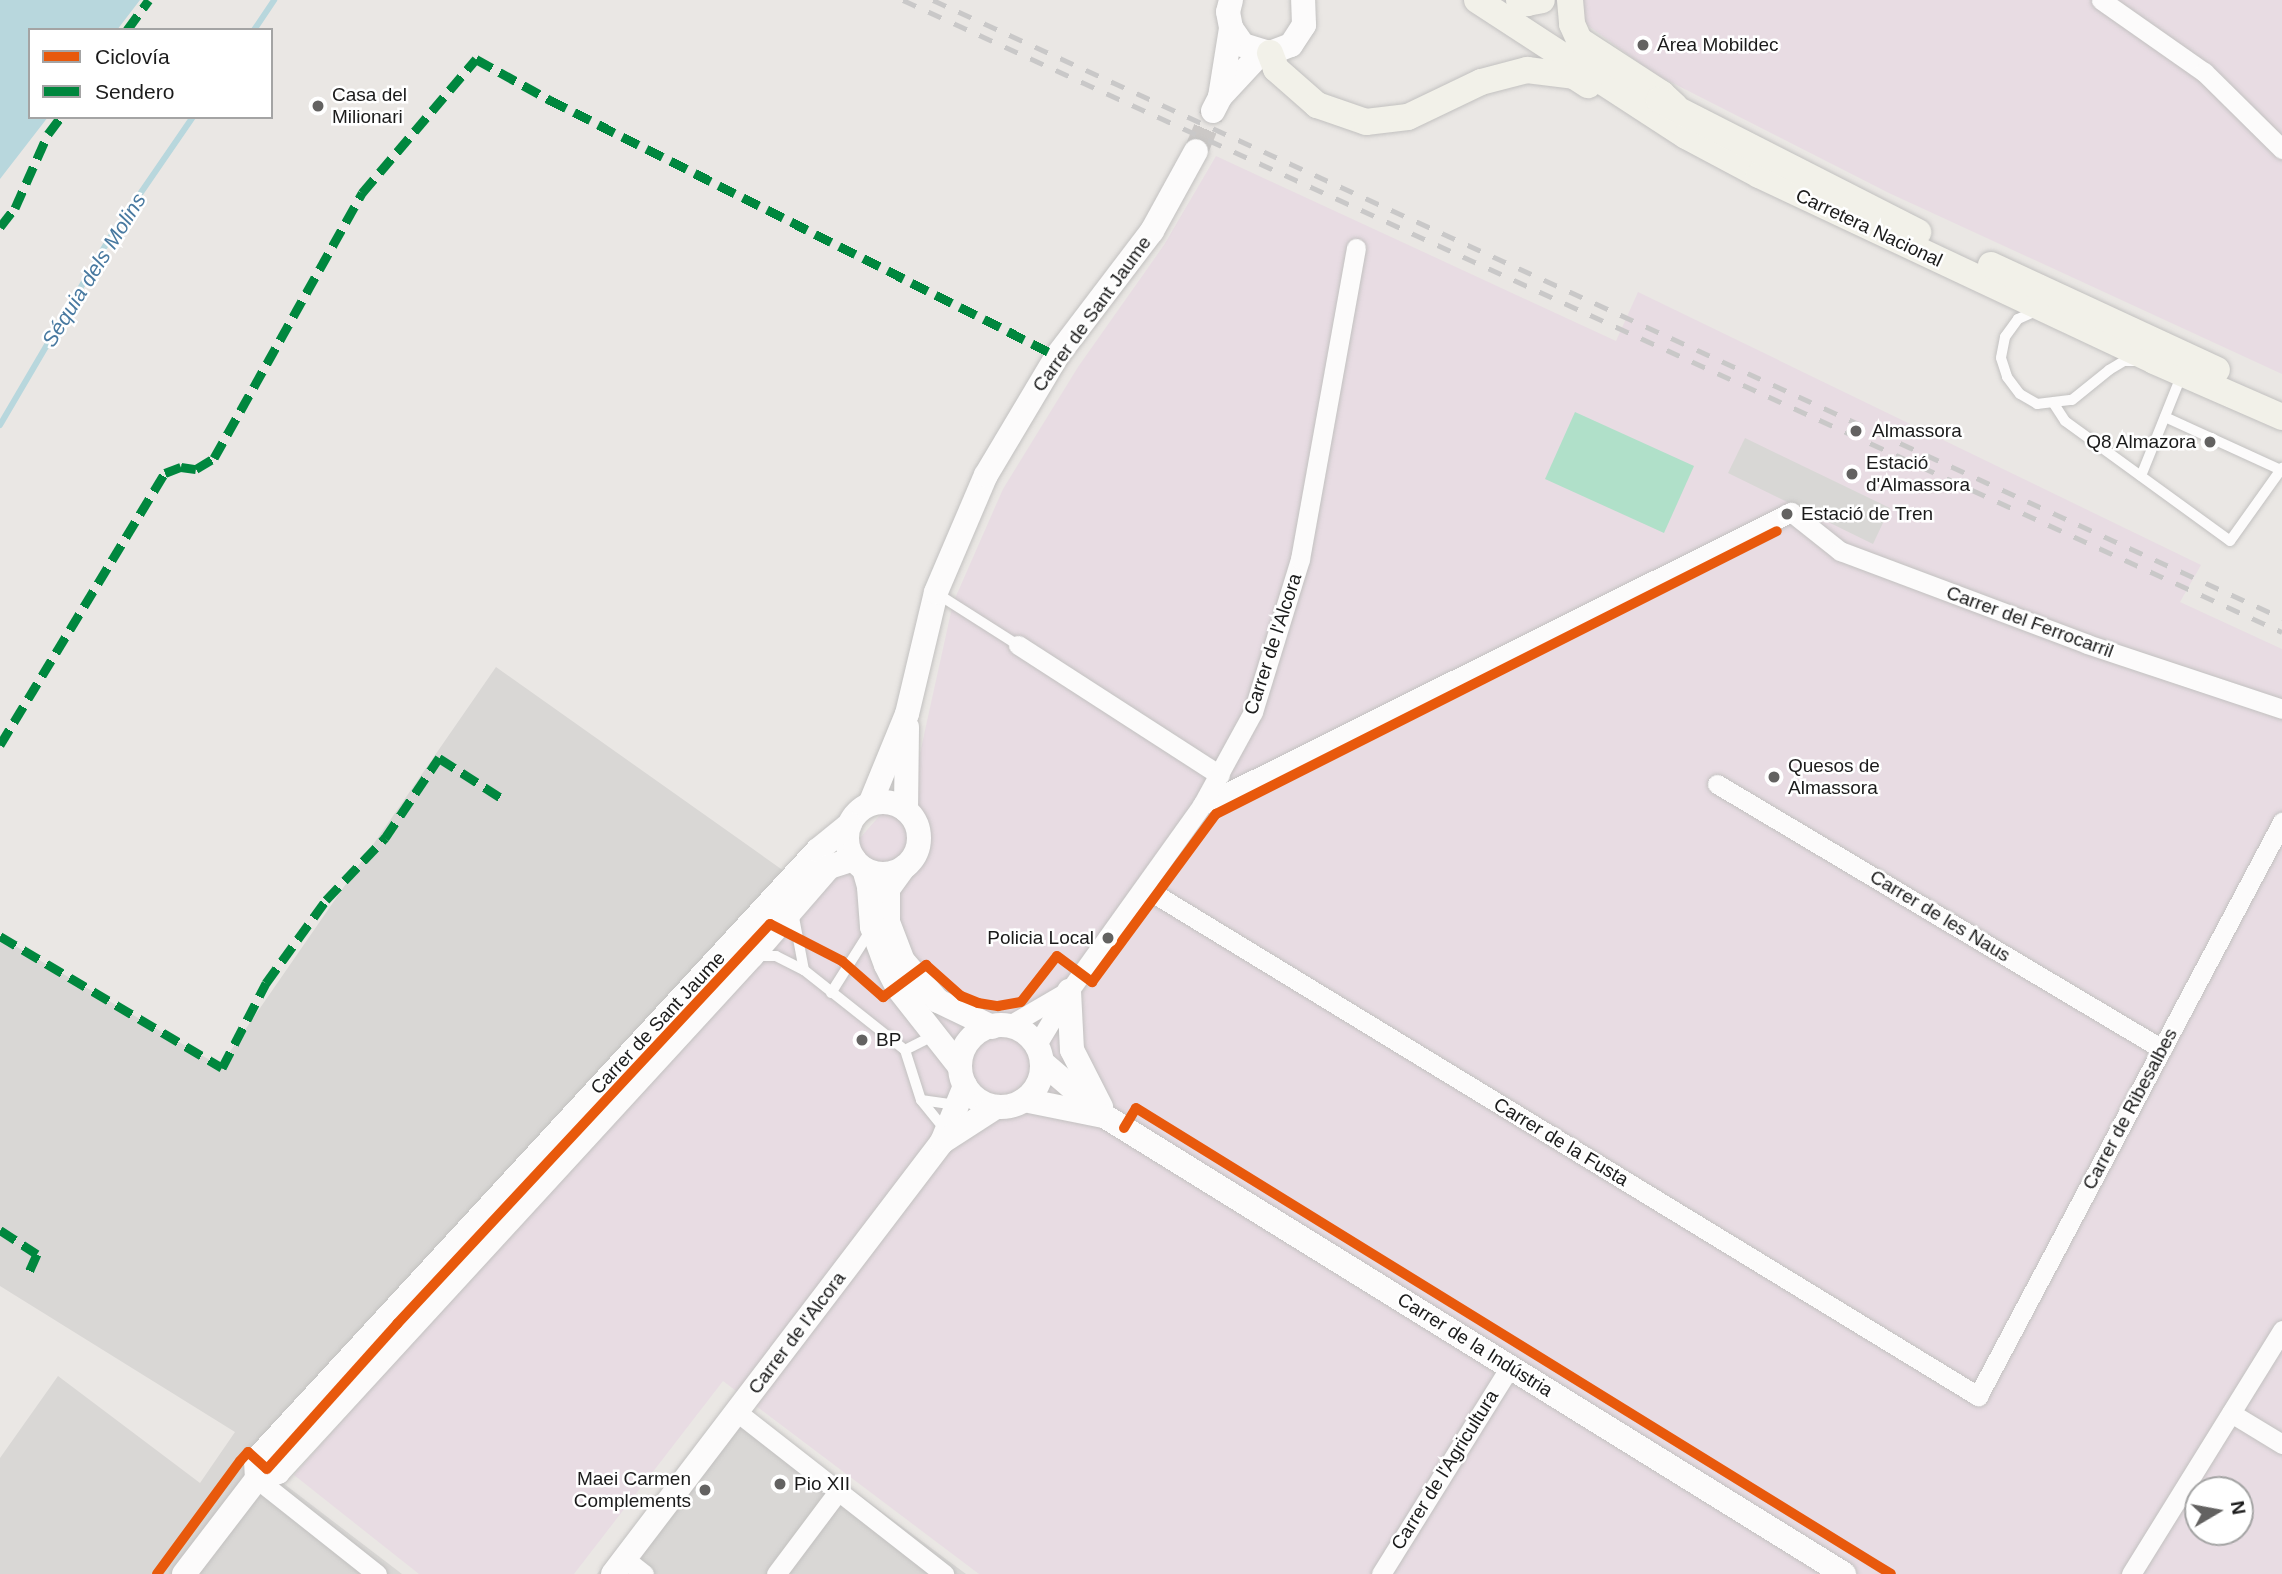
<!DOCTYPE html>
<html>
<head>
<meta charset="utf-8">
<style>
	body { margin:0 }
	#map { position:relative; width:2282px; height:1574px; overflow:hidden; background:#eae7e4; font-family:Arial,sans-serif }
	div>[style] { position:absolute }
	[style*='--x'] { left:calc(var(--x)*1px); top:calc(var(--y)*1px); width:calc(var(--w)*1px); rotate:calc(var(--a)*1deg) }
	.residential>* { inset:0; background:#d9d7d5 }
	.industrial>* { inset:0; background:#e8dce3 }
	.pitch>* { inset:0; background:#b0e0c9 }
	.parking>* { inset:0; background:#d8d7d5 }
	.water>* { inset:0; background:#b8d7dd }
	.stream>* { height:6px; margin:-3px; padding:0 3px; transform-origin:3px; border-radius:3px; background:#b8d7dd }
	.tertiary-tunnel>* { height:24px; margin-top:-12px; transform-origin:0; background:repeating-linear-gradient(90deg,#cbc8c6 0 24px,transparent 0 36px) }
	.roads { filter:drop-shadow(0 0 2px #c2c1c0) drop-shadow(0 0 2px #c2c1c0) }
	.service>* { height:10px; margin:-5px; padding:0 5px; transform-origin:5px; border-radius:5px; background:#fcfbfb }
	.minor>* { height:19px; margin:-9.5px; padding:0 9.5px; transform-origin:9.5px; border-radius:9.5px; background:#fcfbfb }
	.tertiary>* { height:24px; margin:-12px; padding:0 12px; transform-origin:12px; border-radius:12px; background:#fcfbfb }
	.tertiary>.ring { margin:-12px; padding:0; box-sizing:content-box; background:none; border:24px solid #fcfbfb; border-radius:50% }
	.secondary>* { height:26px; margin:-13px; padding:0 13px; transform-origin:13px; border-radius:13px; background:#f2f1e9 }
	.rail>* { height:5px; margin-top:-2.5px; transform-origin:0; background:repeating-linear-gradient(90deg,#c9c8c8 0 14px,transparent 0 28px) }
	.quiet>* { height:9px; margin-top:-4.5px; transform-origin:0; background:repeating-linear-gradient(90deg,#00873e 0 18px,transparent 0 27px) }
	.cycleway>* { height:10px; margin:-5px; padding:0 5px; transform-origin:5px; border-radius:5px; background:#e8590c }
	.dots>* { width:19px; height:19px; translate:-50% -50%; box-sizing:border-box; border:4px solid #fff; border-radius:50% }
	span { translate:-50% -50%; white-space:nowrap; text-align:center; line-height:1.15; -webkit-text-stroke:5px #fff; paint-order:stroke }
	.poi-label { font-size:19px; color:#1b1b1b }
	.left { translate:0 -50%; text-align:left }
	.right { translate:-100% -50%; text-align:right }
	.street-label { font-size:19px; color:#1b1b1b }
	.water-label { font-size:21px; color:#4879a0; font-style:italic }
	.legend { position:absolute; left:28px; top:28px; width:245px; height:91px; box-sizing:border-box; background:#fff; border:2px solid #a4a4a4; margin:0; padding:9px 12px; list-style:none; font-size:21px; color:#1b1b1b }
	.legend li { display:flex; align-items:center; gap:14px; height:35px }
	.legend b { width:35px; border:2px solid #a4a4a4 }
	.north { position:absolute; left:2184px; top:1476px; width:70px; height:70px; box-sizing:border-box; background:#fff; border:2px solid #a4a4a4; border-radius:50%; rotate:80deg; font-size:19px; font-weight:700; line-height:28px; text-align:center; color:#1b1b1b }
	.north::after { content:''; display:block; margin:auto; width:24px; height:32px; background:#636261; clip-path:polygon(50% 0,100% 100%,50% 72%,0 100%) }
</style>
</head>
<body>
<div id="map">
	<div class="residential">
		<i style="clip-path:polygon(496px 667px,808px 888px,279px 1480px,402px 1574px,0 1574px,0 1458px,58px 1376px,200px 1483px,235px 1432px,0 1286px,0 937px,220px 1066px)"></i>
		<i style="clip-path:polygon(733px 1401px,966px 1574px,597px 1574px)"></i>
	</div>
	<div class="industrial">
		<i style="clip-path:polygon(1553px 0,2282px 0,2282px 374px,1889px 193px,1653px 73px)"></i>
		<i style="clip-path:polygon(evenodd,1216px 156px,1616px 341px,1638px 292px,2201px 565px,2180px 602px,2282px 649px,2282px 1574px,979px 1574px,723px 1381px,574px 1574px,419px 1574px,294px 1475px,915px 776px,953px 603px,1003px 489px,1078px 367px,1164px 245px,1216px 156px,2198px 1490px,2240px 1490px,2240px 1532px,2198px 1532px,2198px 1490px)"></i>
	</div>
	<div class="pitch">
		<i style="clip-path:polygon(1575px 412px,1694px 466px,1664px 533px,1545px 479px)"></i>
	</div>
	<div class="parking">
		<i style="clip-path:polygon(1745px 438px,1890px 508px,1873px 544px,1728px 473px)"></i>
	</div>
	<div class="water">
		<i style="clip-path:polygon(0 0,140px 0,117px 30px,30px 30px,30px 117px,48px 117px,0 179px)"></i>
	</div>
	<div class="stream">
		<i style="--x:254;--y:30;--w:36;--a:-56"></i>
		<i style="--x:0;--y:425;--w:216;--a:-59.6"></i>
		<i style="--x:109;--y:239;--w:148;--a:-55.5"></i>
	</div>
	<div class="tertiary-tunnel">
		<i style="--x:1196;--y:151;--w:43;--a:-67"></i>
	</div>
	<div class="roads">
		<div class="service">
			<i style="--x:2036;--y:311;--w:20;--a:156"></i>
			<i style="--x:2018;--y:319;--w:22;--a:126"></i>
			<i style="--x:2005;--y:337;--w:21;--a:101"></i>
			<i style="--x:2001;--y:358;--w:20;--a:72"></i>
			<i style="--x:2007;--y:377;--w:21;--a:53"></i>
			<i style="--x:2020;--y:394;--w:20;--a:30"></i>
			<i style="--x:2037;--y:404;--w:35;--a:-7"></i>
			<i style="--x:2072;--y:400;--w:48;--a:-39"></i>
			<i style="--x:2109;--y:370;--w:17;--a:-31"></i>
			<i style="--x:2124;--y:361;--w:12;--a:0"></i>
			<i style="--x:2054;--y:404;--w:20;--a:57"></i>
			<i style="--x:2065;--y:421;--w:204;--a:36"></i>
			<i style="--x:2230;--y:541;--w:90;--a:-54.5"></i>
			<i style="--x:2165;--y:417;--w:128;--a:24.6"></i>
			<i style="--x:2141;--y:476;--w:110;--a:-68.1"></i>
			<i style="--x:936;--y:593;--w:97;--a:32.4"></i>
			<i style="--x:793;--y:912;--w:59;--a:79.3"></i>
			<i style="--x:756;--y:956;--w:20;--a:0"></i>
			<i style="--x:776;--y:956;--w:31;--a:27"></i>
			<i style="--x:804;--y:970;--w:129;--a:38.4"></i>
			<i style="--x:905;--y:1050;--w:52;--a:72.3"></i>
			<i style="--x:921;--y:1100;--w:40;--a:51"></i>
			<i style="--x:831;--y:993;--w:73;--a:-57.8"></i>
			<i style="--x:905;--y:1050;--w:31;--a:-27"></i>
			<i style="--x:921;--y:1100;--w:34;--a:8"></i>
		</div>
		<div class="minor">
			<i style="--x:2101;--y:0;--w:126;--a:35"></i>
			<i style="--x:2204;--y:72;--w:110;--a:44.6"></i>
			<i style="--x:1018;--y:645;--w:240;--a:32.8"></i>
			<i style="--x:1717;--y:784;--w:518;--a:30.77"></i>
			<i style="--x:1202;--y:805;--w:658;--a:-26.45"></i>
			<i style="--x:1791;--y:512;--w:63;--a:38.5"></i>
			<i style="--x:1840;--y:551;--w:264;--a:20.6"></i>
			<i style="--x:2087;--y:644;--w:206;--a:18.4"></i>
			<i style="--x:1145;--y:888;--w:976;--a:31.38"></i>
			<i style="--x:1978;--y:1396;--w:650;--a:-62.09"></i>
			<i style="--x:1008;--y:1026;--w:69;--a:-30.3"></i>
			<i style="--x:1036;--y:1046;--w:64;--a:-59"></i>
			<i style="--x:1069;--y:991;--w:229;--a:-54.4"></i>
			<i style="--x:1202;--y:805;--w:106;--a:-61.3"></i>
			<i style="--x:1253;--y:712;--w:160;--a:-72.9"></i>
			<i style="--x:1300;--y:559;--w:316;--a:-79.8"></i>
			<i style="--x:737;--y:1412;--w:263;--a:38"></i>
			<i style="--x:2231;--y:1413;--w:60;--a:31.3"></i>
			<i style="--x:257;--y:1479;--w:153;--a:38.4"></i>
			<i style="--x:625;--y:1559;--w:24;--a:38"></i>
			<i style="--x:776;--y:1574;--w:105;--a:-53.1"></i>
			<i style="--x:1381;--y:1574;--w:244;--a:-58.1"></i>
			<i style="--x:2131;--y:1574;--w:287;--a:-58.2"></i>
		</div>
		<div class="tertiary">
			<i style="--x:1231;--y:0;--w:12;--a:104"></i>
			<i style="--x:1228;--y:12;--w:16;--a:79"></i>
			<i style="--x:1231;--y:28;--w:21;--a:55"></i>
			<i style="--x:1243;--y:45;--w:28;--a:17"></i>
			<i style="--x:1270;--y:53;--w:22;--a:-21"></i>
			<i style="--x:1291;--y:45;--w:24;--a:-57"></i>
			<i style="--x:1304;--y:25;--w:25;--a:-92"></i>
			<i style="--x:1220;--y:97;--w:62;--a:-47"></i>
			<i style="--x:1213;--y:111;--w:16;--a:-63"></i>
			<i style="--x:1220;--y:97;--w:70;--a:-80.9"></i>
			<i class="ring" style="left:847px;top:802px;width:48px;height:48px"></i>
			<i style="--x:870;--y:804;--w:97;--a:-67.7"></i>
			<i style="--x:907;--y:714;--w:125;--a:-76.6"></i>
			<i style="--x:936;--y:592;--w:127;--a:-66.9"></i>
			<i style="--x:986;--y:475;--w:139;--a:-59.2"></i>
			<i style="--x:1057;--y:356;--w:157;--a:-52.8"></i>
			<i style="--x:1152;--y:231;--w:91;--a:-61.2"></i>
			<i style="--x:906;--y:810;--w:83;--a:-89.3"></i>
			<i style="--x:904;--y:867;--w:27;--a:126"></i>
			<i style="--x:888;--y:889;--w:33;--a:90"></i>
			<i style="--x:888;--y:922;--w:42;--a:69"></i>
			<i style="--x:903;--y:961;--w:53;--a:48.8"></i>
			<i style="--x:938;--y:1001;--w:60;--a:25.7"></i>
			<i style="--x:864;--y:869;--w:19;--a:74"></i>
			<i style="--x:869;--y:887;--w:40;--a:85.7"></i>
			<i style="--x:872;--y:927;--w:40;--a:69.8"></i>
			<i style="--x:886;--y:965;--w:25;--a:63"></i>
			<i style="--x:897;--y:987;--w:102;--a:51.8"></i>
			<i style="--x:1069;--y:991;--w:59;--a:87.1"></i>
			<i style="--x:1072;--y:1050;--w:64;--a:63"></i>
			<i class="ring" style="left:960px;top:1025px;width:58px;height:58px"></i>
			<i style="--x:1042;--y:1062;--w:84;--a:40.7"></i>
			<i style="--x:1106;--y:1117;--w:868;--a:31.77"></i>
			<i style="--x:1024;--y:1100;--w:81;--a:11.4"></i>
			<i style="--x:942;--y:1142;--w:61;--a:-67.7"></i>
			<i style="--x:257;--y:1479;--w:19;--a:-93"></i>
			<i style="--x:256;--y:1460;--w:829;--a:-47.35"></i>
			<i style="--x:818;--y:850;--w:41;--a:-39.1"></i>
			<i style="--x:184;--y:1574;--w:120;--a:-52.5"></i>
			<i style="--x:257;--y:1479;--w:22;--a:-18"></i>
			<i style="--x:278;--y:1472;--w:701;--a:-47.43"></i>
			<i style="--x:752;--y:956;--w:118;--a:-49.1"></i>
			<i style="--x:829;--y:867;--w:26;--a:-18"></i>
			<i style="--x:613;--y:1574;--w:543;--a:-52.71"></i>
			<i style="--x:942;--y:1142;--w:64;--a:-32.9"></i>
		</div>
		<div class="secondary">
			<i style="--x:1477;--y:0;--w:249;--a:33.1"></i>
			<i style="--x:1686;--y:136;--w:83;--a:28.1"></i>
			<i style="--x:1759;--y:175;--w:437;--a:25.2"></i>
			<i style="--x:2154;--y:361;--w:140;--a:23.6"></i>
			<i style="--x:1519;--y:0;--w:9;--a:21"></i>
			<i style="--x:1527;--y:3;--w:15;--a:-11"></i>
			<i style="--x:1570;--y:0;--w:24;--a:85"></i>
			<i style="--x:1572;--y:24;--w:17;--a:66"></i>
			<i style="--x:1579;--y:40;--w:99;--a:33"></i>
			<i style="--x:1662;--y:94;--w:18;--a:43"></i>
			<i style="--x:1270;--y:53;--w:17;--a:69"></i>
			<i style="--x:1276;--y:69;--w:55;--a:41.3"></i>
			<i style="--x:1317;--y:105;--w:52;--a:19.1"></i>
			<i style="--x:1366;--y:122;--w:42;--a:-6.8"></i>
			<i style="--x:1408;--y:117;--w:81;--a:-25.6"></i>
			<i style="--x:1481;--y:82;--w:48;--a:-14.6"></i>
			<i style="--x:1527;--y:70;--w:47;--a:7.3"></i>
			<i style="--x:1574;--y:76;--w:17;--a:33"></i>
			<i style="--x:1659;--y:100;--w:291;--a:27"></i>
			<i style="--x:1991;--y:265;--w:249;--a:24.9"></i>
		</div>
	</div>
	<div class="rail">
		<i style="--x:903;--y:0;--w:1517;--a:24.62"></i>
		<i style="--x:933;--y:0;--w:1484;--a:24.61"></i>
	</div>
	<div class="quiet">
		<i style="--x:127;--y:30;--w:37;--a:-54"></i>
		<i style="--x:0;--y:227;--w:24;--a:-52"></i>
		<i style="--x:15;--y:208;--w:81;--a:-66"></i>
		<i style="--x:48;--y:134;--w:21;--a:-53"></i>
		<i style="--x:0;--y:745;--w:318;--a:-58.8"></i>
		<i style="--x:165;--y:473;--w:17;--a:-21"></i>
		<i style="--x:181;--y:467;--w:15;--a:8"></i>
		<i style="--x:196;--y:469;--w:21;--a:-31"></i>
		<i style="--x:214;--y:458;--w:304;--a:-60.8"></i>
		<i style="--x:362;--y:193;--w:176;--a:-49.6"></i>
		<i style="--x:476;--y:59;--w:85;--a:29"></i>
		<i style="--x:550;--y:100;--w:568;--a:26.79"></i>
		<i style="--x:0;--y:936;--w:258;--a:30.7"></i>
		<i style="--x:222;--y:1068;--w:96;--a:-62.6"></i>
		<i style="--x:266;--y:983;--w:102;--a:-54.1"></i>
		<i style="--x:326;--y:900;--w:86;--a:-46.4"></i>
		<i style="--x:385;--y:838;--w:97;--a:-56"></i>
		<i style="--x:439;--y:758;--w:80;--a:32.7"></i>
		<i style="--x:0;--y:1230;--w:44;--a:33"></i>
		<i style="--x:37;--y:1254;--w:24;--a:114"></i>
	</div>
	<div class="cycleway">
		<i style="--x:1124;--y:1128;--w:23;--a:-59"></i>
		<i style="--x:1136;--y:1108;--w:887;--a:31.68"></i>
		<i style="--x:157;--y:1574;--w:140;--a:-53.7"></i>
		<i style="--x:240;--y:1461;--w:12;--a:-48"></i>
		<i style="--x:248;--y:1452;--w:25;--a:42"></i>
		<i style="--x:267;--y:1469;--w:195;--a:-48.1"></i>
		<i style="--x:397;--y:1324;--w:547;--a:-47"></i>
		<i style="--x:770;--y:924;--w:81;--a:27.2"></i>
		<i style="--x:842;--y:961;--w:55;--a:41.3"></i>
		<i style="--x:883;--y:997;--w:54;--a:-36.7"></i>
		<i style="--x:926;--y:965;--w:47;--a:41.5"></i>
		<i style="--x:961;--y:996;--w:18;--a:22"></i>
		<i style="--x:978;--y:1003;--w:20;--a:9"></i>
		<i style="--x:998;--y:1006;--w:23;--a:-10"></i>
		<i style="--x:1021;--y:1002;--w:58;--a:-52"></i>
		<i style="--x:1057;--y:956;--w:44;--a:36.6"></i>
		<i style="--x:1092;--y:982;--w:209;--a:-53.6"></i>
		<i style="--x:1216;--y:814;--w:628;--a:-26.77"></i>
	</div>
	<div class="dots">
		<i style="left:1643px;top:45px;background:#636261"></i>
		<i style="left:318px;top:106px;background:#636261"></i>
		<i style="left:1856px;top:431px;background:#636261"></i>
		<i style="left:2210px;top:442px;background:#636261"></i>
		<i style="left:1852px;top:474px;background:#636261"></i>
		<i style="left:1787px;top:514px;background:#636261"></i>
		<i style="left:1774px;top:777px;background:#636261"></i>
		<i style="left:1108px;top:938px;background:#636261"></i>
		<i style="left:862px;top:1040px;background:#636261"></i>
		<i style="left:780px;top:1484px;background:#636261"></i>
		<i style="left:705px;top:1490px;background:#636261"></i>
	</div>
	<div class="poi-label">
		<span class="left" style="left:1657px;top:45px">Área Mobildec</span>
		<span class="left" style="left:332px;top:106px">Casa del<br>Milionari</span>
		<span class="left" style="left:1872px;top:431px">Almassora</span>
		<span class="right" style="left:2196px;top:442px">Q8 Almazora</span>
		<span class="left" style="left:1866px;top:474px">Estació<br>d'Almassora</span>
		<span class="left" style="left:1801px;top:514px">Estació de Tren</span>
		<span class="left" style="left:1788px;top:777px">Quesos de<br>Almassora</span>
		<span class="right" style="left:1094px;top:938px">Policia Local</span>
		<span class="left" style="left:876px;top:1040px">BP</span>
		<span class="right" style="left:691px;top:1490px">Maei Carmen<br>Complements</span>
		<span class="left" style="left:794px;top:1484px">Pio XII</span>
	</div>
	<div class="street-label">
		<span style="left:1869px;top:228px;rotate:25deg">Carretera Nacional</span>
		<span style="left:1092px;top:314px;rotate:-54deg">Carrer de Sant Jaume</span>
		<span style="left:2030px;top:622px;rotate:20deg">Carrer del Ferrocarril</span>
		<span style="left:1273px;top:644px;rotate:-72deg">Carrer de l'Alcora</span>
		<span style="left:1940px;top:916px;rotate:31deg">Carrer de les Naus</span>
		<span style="left:658px;top:1023px;rotate:-47deg">Carrer de Sant Jaume</span>
		<span style="left:2130px;top:1109px;rotate:-62deg">Carrer de Ribesalbes</span>
		<span style="left:1561px;top:1142px;rotate:31deg">Carrer de la Fusta</span>
		<span style="left:797px;top:1333px;rotate:-53deg">Carrer de l'Alcora</span>
		<span style="left:1475px;top:1345px;rotate:32deg">Carrer de la Indústria</span>
		<span style="left:1445px;top:1470px;rotate:-58deg">Carrer de l'Agricultura</span>
	</div>
	<div class="water-label">
		<span style="left:94px;top:270px;rotate:-58deg">Séquia dels Molins</span>
	</div>
	<ul class="legend">
	<li><b style="height:9px;background:#e8590c"></b>Ciclovía</li>
	<li><b style="height:9px;background:#00873e"></b>Sendero</li>
	</ul>
	<div class="north">N</div>
</div>
</body>
</html>
